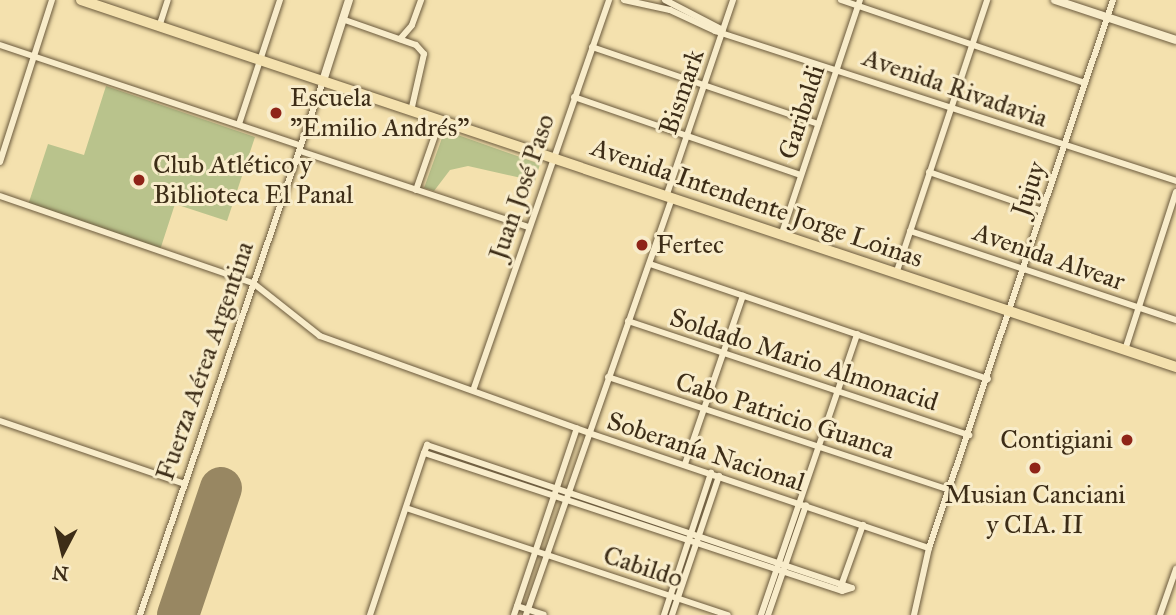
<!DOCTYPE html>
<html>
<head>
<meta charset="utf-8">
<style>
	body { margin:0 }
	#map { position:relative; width:1176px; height:615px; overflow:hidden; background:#f4e1ae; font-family:"IM FELL Great Primer",serif }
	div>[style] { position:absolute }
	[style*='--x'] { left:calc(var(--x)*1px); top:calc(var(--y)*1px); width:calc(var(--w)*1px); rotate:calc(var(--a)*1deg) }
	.green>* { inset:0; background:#b9c38c }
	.runway>* { height:42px; margin:-21px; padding:0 21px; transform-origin:21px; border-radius:21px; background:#988762 }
	.roads { filter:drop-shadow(0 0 2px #6b5a3d) drop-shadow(0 0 2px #6b5a3d) }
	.minor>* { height:6px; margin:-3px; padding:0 3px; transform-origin:3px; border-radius:3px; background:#f8ecca }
	.tertiary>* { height:8px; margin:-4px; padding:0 4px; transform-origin:4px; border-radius:4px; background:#f8ecca }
	.primary>* { height:10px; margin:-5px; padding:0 5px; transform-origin:5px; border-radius:5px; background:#f4e1ae }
	.dots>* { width:19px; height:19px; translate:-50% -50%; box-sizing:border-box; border:4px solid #f8ecca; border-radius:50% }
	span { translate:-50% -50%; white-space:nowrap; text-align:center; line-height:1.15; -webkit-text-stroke:6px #f8ecca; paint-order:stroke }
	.street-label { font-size:26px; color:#3d2d17 }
	.poi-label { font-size:26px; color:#3d2d17 }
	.left { translate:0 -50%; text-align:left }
	.right { translate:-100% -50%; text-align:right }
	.north { position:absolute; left:28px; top:517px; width:70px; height:70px; -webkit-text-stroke:5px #f8ecca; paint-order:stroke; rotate:187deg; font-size:19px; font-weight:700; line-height:28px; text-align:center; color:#3d2d17 }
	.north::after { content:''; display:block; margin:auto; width:24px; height:32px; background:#3d2d17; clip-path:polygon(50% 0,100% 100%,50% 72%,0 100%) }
</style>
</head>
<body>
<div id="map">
	<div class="green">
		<i style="clip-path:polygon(106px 86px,255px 137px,227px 221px,175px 204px,160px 250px,28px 205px,48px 144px,84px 155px)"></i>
		<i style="clip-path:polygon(455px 134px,540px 164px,535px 181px,468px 166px,450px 170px,434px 191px,424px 188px,442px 138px)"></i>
	</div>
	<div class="runway">
		<i style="--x:178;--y:615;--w:134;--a:-71.3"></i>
	</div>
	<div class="roads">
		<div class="minor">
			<i style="--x:624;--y:0;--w:47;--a:12.3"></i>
			<i style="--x:670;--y:10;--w:50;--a:25"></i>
			<i style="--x:715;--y:31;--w:485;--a:18"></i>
			<i style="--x:665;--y:0;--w:65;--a:27.3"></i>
			<i style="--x:841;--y:0;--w:258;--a:18.8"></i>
			<i style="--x:342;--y:19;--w:78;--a:19.4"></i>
			<i style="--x:416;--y:45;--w:12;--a:48"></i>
			<i style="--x:424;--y:54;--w:58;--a:102.8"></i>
			<i style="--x:159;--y:27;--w:28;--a:-72"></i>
			<i style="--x:400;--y:39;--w:18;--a:-49"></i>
			<i style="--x:412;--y:25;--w:27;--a:-70"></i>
			<i style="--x:0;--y:45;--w:317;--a:18.5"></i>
			<i style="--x:592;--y:47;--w:239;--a:18.8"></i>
			<i style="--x:574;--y:97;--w:240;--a:19"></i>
			<i style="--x:239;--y:124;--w:131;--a:-71.7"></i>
			<i style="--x:300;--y:151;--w:241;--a:18.4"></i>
			<i style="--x:0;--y:162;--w:170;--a:-72.2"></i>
			<i style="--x:929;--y:172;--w:120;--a:19"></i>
			<i style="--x:416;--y:190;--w:73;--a:-70.8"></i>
			<i style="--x:0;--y:196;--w:268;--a:19"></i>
			<i style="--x:253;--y:283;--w:85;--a:38.3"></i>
			<i style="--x:320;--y:336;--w:286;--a:19.8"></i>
			<i style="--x:589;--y:433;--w:359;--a:18.7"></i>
			<i style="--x:666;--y:197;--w:208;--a:-71.2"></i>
			<i style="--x:910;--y:231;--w:280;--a:18.5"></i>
			<i style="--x:781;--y:236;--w:249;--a:-71.5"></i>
			<i style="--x:650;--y:264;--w:357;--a:18.8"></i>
			<i style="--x:896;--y:274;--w:289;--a:-71.6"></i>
			<i style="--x:628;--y:321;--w:360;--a:18.5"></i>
			<i style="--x:1125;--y:350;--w:166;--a:-72.1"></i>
			<i style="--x:608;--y:377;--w:359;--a:18.3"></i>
			<i style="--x:474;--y:388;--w:411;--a:-70.8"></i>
			<i style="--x:0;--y:421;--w:195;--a:18.8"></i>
			<i style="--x:685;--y:464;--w:178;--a:-71"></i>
			<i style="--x:406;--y:508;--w:339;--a:18.4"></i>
			<i style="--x:841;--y:586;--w:65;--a:-70.2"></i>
			<i style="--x:517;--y:606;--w:28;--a:18"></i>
			<i style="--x:140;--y:615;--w:564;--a:-71.08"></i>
			<i style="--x:370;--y:615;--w:171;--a:-71.6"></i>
			<i style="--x:424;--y:453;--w:9;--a:-69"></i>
			<i style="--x:427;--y:445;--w:448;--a:18.6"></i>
			<i style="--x:852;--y:588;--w:10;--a:163"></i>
			<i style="--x:842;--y:591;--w:440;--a:-161.7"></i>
			<i style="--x:514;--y:615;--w:197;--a:-71.4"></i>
			<i style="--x:526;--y:615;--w:441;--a:-70.7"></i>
			<i style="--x:664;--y:615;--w:150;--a:-71.7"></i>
			<i style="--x:672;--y:615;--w:147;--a:-71.3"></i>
			<i style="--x:761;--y:615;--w:297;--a:-71.1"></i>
			<i style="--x:768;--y:615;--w:116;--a:-70.9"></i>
			<i style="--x:914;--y:615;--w:69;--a:-77.4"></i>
			<i style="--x:929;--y:548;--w:578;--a:-71.44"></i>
			<i style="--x:1160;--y:615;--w:49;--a:-70.8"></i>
		</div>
		<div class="tertiary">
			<i style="--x:1055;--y:0;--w:127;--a:18.3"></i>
			<i style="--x:323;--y:81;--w:85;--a:-72.2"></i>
		</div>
		<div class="primary">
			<i style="--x:81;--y:0;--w:1155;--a:18.53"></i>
		</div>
	</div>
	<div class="dots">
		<i style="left:276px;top:113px;background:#8f2418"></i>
		<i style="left:139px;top:180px;background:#8f2418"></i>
		<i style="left:642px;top:245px;background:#8f2418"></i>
		<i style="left:1127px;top:440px;background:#8f2418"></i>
		<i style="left:1035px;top:468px;background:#8f2418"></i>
	</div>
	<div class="street-label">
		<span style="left:955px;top:88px;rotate:19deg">Avenida Rivadavia</span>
		<span style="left:682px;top:92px;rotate:-71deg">Bismark</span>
		<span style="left:802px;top:112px;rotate:-72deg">Garibaldi</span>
		<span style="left:522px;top:187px;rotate:-71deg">Juan José Paso</span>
		<span style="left:1029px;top:189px;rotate:-71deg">Jujuy</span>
		<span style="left:757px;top:203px;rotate:19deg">Avenida Intendente Jorge Loinas</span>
		<span style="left:1049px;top:257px;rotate:19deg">Avenida Alvear</span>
		<span style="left:804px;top:360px;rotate:18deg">Soldado Mario Almonacid</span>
		<span style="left:205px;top:361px;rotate:-71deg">Fuerza Aérea Argentina</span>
		<span style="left:785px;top:416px;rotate:18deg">Cabo Patricio Guanca</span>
		<span style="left:706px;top:452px;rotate:18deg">Soberanía Nacional</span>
		<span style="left:643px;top:567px;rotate:18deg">Cabildo</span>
	</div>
	<div class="poi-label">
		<span class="left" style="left:290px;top:113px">Escuela<br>"Emilio Andrés"</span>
		<span class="left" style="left:153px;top:180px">Club Atlético y<br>Biblioteca El Panal</span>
		<span class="left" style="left:656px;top:245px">Fertec</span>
		<span class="right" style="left:1113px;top:440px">Contigiani</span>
		<span style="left:1035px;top:510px">Musian Canciani<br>y CIA. II</span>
	</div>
	<div class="north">N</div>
</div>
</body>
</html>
